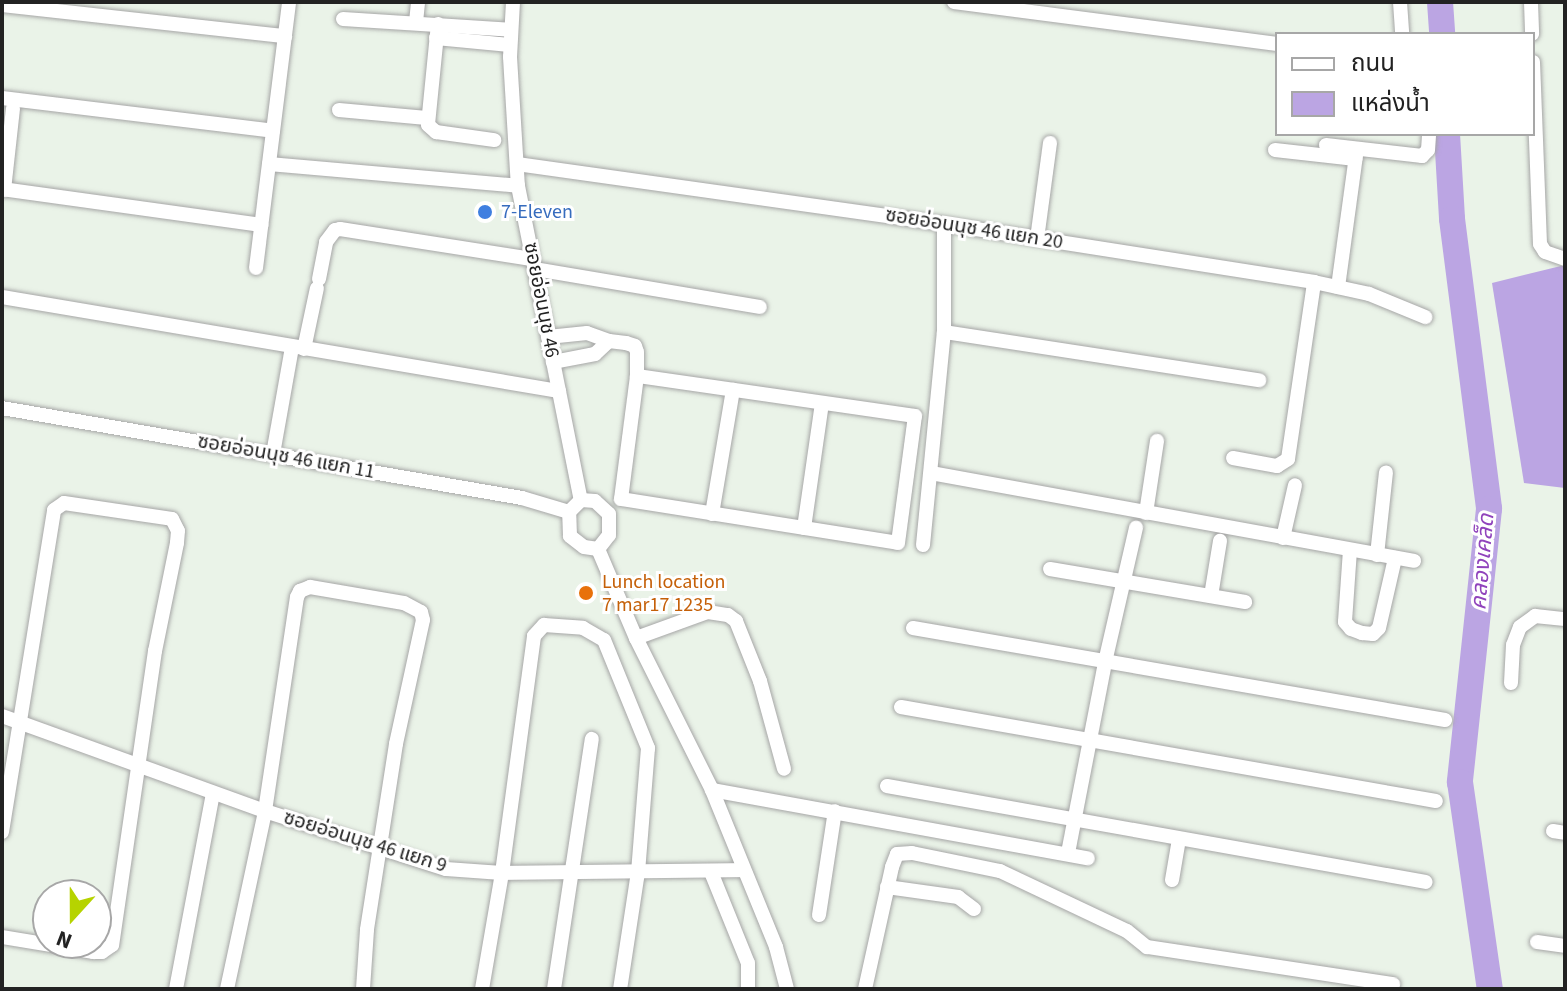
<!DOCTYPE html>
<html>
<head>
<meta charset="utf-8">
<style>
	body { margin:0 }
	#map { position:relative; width:1567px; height:991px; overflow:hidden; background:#eaf3e8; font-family:"Source Sans 3","Noto Sans Thai",sans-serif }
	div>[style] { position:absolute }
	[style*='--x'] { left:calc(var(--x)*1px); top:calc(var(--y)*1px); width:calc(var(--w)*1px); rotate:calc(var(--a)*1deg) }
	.water>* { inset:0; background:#bba5e3 }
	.river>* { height:26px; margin:-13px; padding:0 13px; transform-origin:13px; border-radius:13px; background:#bba5e3 }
	.roads { filter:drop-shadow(0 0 2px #a6a6a6) drop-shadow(0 0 2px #a6a6a6) }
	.minor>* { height:14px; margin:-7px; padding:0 7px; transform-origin:7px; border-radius:7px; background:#fff }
	.dots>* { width:22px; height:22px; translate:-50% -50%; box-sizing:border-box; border:4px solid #fff; border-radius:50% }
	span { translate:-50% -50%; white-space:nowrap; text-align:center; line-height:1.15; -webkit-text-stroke:6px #fff; paint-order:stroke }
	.shop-label { font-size:20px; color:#366cbe }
	.left { translate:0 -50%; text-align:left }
	.street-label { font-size:20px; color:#222 }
	.food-label { font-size:20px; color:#c56008 }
	.water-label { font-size:22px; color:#9043bc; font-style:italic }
	.frame { position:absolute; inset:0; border:4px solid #222; pointer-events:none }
	.legend { position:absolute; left:1275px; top:32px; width:260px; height:104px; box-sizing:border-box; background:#fff; border:2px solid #a7a7a7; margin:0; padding:10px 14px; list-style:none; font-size:24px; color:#222 }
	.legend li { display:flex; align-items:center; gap:16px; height:40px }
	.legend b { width:40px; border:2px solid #a7a7a7 }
	.north { position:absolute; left:32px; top:879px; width:80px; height:80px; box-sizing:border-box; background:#fff; border:2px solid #a7a7a7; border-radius:50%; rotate:201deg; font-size:22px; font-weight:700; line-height:32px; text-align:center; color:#222 }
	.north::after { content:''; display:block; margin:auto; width:28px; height:36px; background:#b6d300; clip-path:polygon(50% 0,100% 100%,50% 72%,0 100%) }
</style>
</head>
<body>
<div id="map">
	<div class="water">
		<i style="clip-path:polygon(1565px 265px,1565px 488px,1524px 483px,1492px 283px)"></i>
	</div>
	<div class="river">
		<i style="--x:1440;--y:2;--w:32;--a:86"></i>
		<i style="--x:1447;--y:134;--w:85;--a:86.6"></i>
		<i style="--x:1452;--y:219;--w:292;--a:82.7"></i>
		<i style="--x:1489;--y:509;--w:275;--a:96.1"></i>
		<i style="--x:1460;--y:782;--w:209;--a:81.8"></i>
	</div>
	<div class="roads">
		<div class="minor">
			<i style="--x:513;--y:2;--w:55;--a:93.1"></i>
			<i style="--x:510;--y:57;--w:129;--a:86.5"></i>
			<i style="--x:518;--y:186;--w:320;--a:78.7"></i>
			<i style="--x:954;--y:2;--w:326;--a:7.4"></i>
			<i style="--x:1400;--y:2;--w:32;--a:86"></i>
			<i style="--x:1531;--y:2;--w:32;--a:88"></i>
			<i style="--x:2;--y:5;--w:285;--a:6.3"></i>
			<i style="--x:343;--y:19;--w:168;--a:3.7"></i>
			<i style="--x:416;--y:22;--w:20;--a:-84"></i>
			<i style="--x:438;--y:24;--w:101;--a:95.7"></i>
			<i style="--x:428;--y:125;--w:11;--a:41"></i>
			<i style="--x:436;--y:132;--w:59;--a:7.9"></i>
			<i style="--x:436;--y:38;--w:74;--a:5.4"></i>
			<i style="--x:1533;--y:62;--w:182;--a:87.8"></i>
			<i style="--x:1540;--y:244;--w:9;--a:58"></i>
			<i style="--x:1545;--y:252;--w:21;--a:19"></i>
			<i style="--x:2;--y:98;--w:273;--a:6.9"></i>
			<i style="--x:339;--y:110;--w:88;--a:5.2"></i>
			<i style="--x:1326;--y:145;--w:97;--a:6.5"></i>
			<i style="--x:1422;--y:156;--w:8;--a:-45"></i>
			<i style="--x:1428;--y:150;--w:16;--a:-86"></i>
			<i style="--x:1275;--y:150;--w:81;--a:6.4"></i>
			<i style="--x:269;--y:164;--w:250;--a:5"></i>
			<i style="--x:517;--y:164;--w:431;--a:8"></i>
			<i style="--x:944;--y:224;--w:375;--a:8.9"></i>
			<i style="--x:1314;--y:282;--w:56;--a:12.3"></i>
			<i style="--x:1369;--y:294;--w:61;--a:22.3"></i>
			<i style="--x:2;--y:189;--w:262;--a:7.9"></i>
			<i style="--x:4;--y:190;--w:82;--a:-83.7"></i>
			<i style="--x:1037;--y:239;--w:97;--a:-82.3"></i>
			<i style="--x:256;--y:268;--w:268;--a:-82.9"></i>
			<i style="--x:535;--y:269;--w:228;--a:9.6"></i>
			<i style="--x:319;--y:279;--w:38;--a:-79"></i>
			<i style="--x:326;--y:242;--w:15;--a:-53"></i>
			<i style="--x:335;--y:230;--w:5;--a:-11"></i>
			<i style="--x:340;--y:229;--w:194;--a:8.9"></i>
			<i style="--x:1338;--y:287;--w:139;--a:-82.2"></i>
			<i style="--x:2;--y:297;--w:565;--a:9.58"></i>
			<i style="--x:944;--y:332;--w:319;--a:8.7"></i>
			<i style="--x:548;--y:337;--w:39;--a:-6"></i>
			<i style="--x:587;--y:333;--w:23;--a:20"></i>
			<i style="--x:609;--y:341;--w:19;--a:137"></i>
			<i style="--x:595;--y:354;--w:43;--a:169.2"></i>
			<i style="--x:609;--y:341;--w:17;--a:7"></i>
			<i style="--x:626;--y:343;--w:9;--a:18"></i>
			<i style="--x:635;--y:346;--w:6;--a:72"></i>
			<i style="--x:637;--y:352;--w:24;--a:90"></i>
			<i style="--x:637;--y:376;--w:124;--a:97.4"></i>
			<i style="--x:621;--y:499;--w:280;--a:9"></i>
			<i style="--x:898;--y:543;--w:128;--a:-82.4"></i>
			<i style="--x:915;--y:416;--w:281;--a:-171.8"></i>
			<i style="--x:304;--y:349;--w:62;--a:-78"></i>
			<i style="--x:2;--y:408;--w:528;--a:9.82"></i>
			<i style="--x:522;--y:498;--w:49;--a:16.6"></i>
			<i style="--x:273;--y:454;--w:109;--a:-79.9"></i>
			<i style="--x:1233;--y:458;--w:45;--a:10.3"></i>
			<i style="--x:1277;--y:466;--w:13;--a:-32"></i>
			<i style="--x:1288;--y:459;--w:179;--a:-81.6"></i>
			<i style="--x:931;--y:473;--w:491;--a:10.3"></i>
			<i style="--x:581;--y:500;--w:14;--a:4"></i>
			<i style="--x:595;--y:501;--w:19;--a:43"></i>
			<i style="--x:609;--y:514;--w:21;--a:90"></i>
			<i style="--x:609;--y:535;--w:18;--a:128"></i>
			<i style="--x:598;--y:549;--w:14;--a:-172"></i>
			<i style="--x:584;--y:547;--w:18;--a:-142"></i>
			<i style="--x:570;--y:536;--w:24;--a:-92"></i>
			<i style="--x:569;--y:512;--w:17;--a:-45"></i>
			<i style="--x:1146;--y:513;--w:73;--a:-81.3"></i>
			<i style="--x:712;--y:514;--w:126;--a:-80.4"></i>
			<i style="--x:804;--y:528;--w:126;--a:-81.8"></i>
			<i style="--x:1283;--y:538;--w:54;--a:-77.2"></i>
			<i style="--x:923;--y:545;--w:214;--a:-84.4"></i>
			<i style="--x:944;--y:332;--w:108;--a:-90"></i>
			<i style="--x:598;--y:549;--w:97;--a:66.9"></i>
			<i style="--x:636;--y:638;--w:170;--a:63.4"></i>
			<i style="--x:712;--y:790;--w:170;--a:67.8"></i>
			<i style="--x:776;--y:947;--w:43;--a:75.3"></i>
			<i style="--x:1350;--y:550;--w:72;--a:94"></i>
			<i style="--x:1345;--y:622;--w:9;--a:49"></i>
			<i style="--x:1351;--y:629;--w:12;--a:20"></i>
			<i style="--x:1362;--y:633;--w:11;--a:5"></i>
			<i style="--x:1373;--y:634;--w:8;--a:-45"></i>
			<i style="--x:1379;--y:628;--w:72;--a:-77.1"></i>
			<i style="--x:1377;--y:555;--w:83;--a:-83.8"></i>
			<i style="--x:1050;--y:569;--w:198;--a:9.6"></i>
			<i style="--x:1211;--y:596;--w:56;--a:-80.7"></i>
			<i style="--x:913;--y:628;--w:540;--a:9.81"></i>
			<i style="--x:636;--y:638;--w:77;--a:-19.9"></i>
			<i style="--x:708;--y:612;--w:20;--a:9"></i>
			<i style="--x:728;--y:615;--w:10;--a:37"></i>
			<i style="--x:736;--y:621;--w:65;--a:68.2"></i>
			<i style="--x:760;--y:681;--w:91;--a:74.7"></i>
			<i style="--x:1511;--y:683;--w:38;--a:-87"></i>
			<i style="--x:1513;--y:645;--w:19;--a:-69"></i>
			<i style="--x:1520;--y:627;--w:19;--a:-36"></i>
			<i style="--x:1535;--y:616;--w:30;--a:6"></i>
			<i style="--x:901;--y:707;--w:543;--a:9.97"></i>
			<i style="--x:2;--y:716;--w:280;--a:19.9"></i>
			<i style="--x:265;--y:811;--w:190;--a:17.8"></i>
			<i style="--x:446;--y:869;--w:56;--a:4.1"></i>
			<i style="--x:502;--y:873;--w:242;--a:-0.7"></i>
			<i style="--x:887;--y:786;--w:547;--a:10.1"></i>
			<i style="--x:712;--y:790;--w:382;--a:10.3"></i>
			<i style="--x:1553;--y:831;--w:12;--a:9"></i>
			<i style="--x:2;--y:832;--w:326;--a:-80.8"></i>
			<i style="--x:54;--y:510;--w:12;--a:-35"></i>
			<i style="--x:64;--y:503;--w:109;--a:8.4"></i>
			<i style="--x:172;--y:519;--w:13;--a:63"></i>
			<i style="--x:178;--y:531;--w:12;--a:95"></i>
			<i style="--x:177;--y:543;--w:110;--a:101.5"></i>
			<i style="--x:155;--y:651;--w:297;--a:98.3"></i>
			<i style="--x:112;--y:945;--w:12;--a:145"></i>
			<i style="--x:102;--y:952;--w:9;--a:180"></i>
			<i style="--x:93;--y:952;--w:92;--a:-170.6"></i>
			<i style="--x:1068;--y:853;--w:195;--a:-79"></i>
			<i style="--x:1105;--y:662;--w:138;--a:-77"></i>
			<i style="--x:711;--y:872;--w:98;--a:67.9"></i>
			<i style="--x:748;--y:963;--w:26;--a:90"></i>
			<i style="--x:1172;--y:880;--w:42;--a:-80.3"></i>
			<i style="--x:887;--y:887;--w:72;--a:8"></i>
			<i style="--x:958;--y:897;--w:20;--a:37"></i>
			<i style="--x:819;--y:915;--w:105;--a:-81.3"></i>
			<i style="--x:1537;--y:942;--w:28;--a:8"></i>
			<i style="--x:176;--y:989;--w:199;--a:-79.3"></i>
			<i style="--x:227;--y:989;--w:182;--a:-77.9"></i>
			<i style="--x:265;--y:811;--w:216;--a:-81.5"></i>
			<i style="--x:297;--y:597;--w:7;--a:-63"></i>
			<i style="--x:300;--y:591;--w:11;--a:-22"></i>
			<i style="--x:310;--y:587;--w:95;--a:9.7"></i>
			<i style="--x:404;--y:603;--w:19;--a:28"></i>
			<i style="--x:421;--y:612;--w:8;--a:76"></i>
			<i style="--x:423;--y:620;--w:127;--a:102.3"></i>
			<i style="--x:396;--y:744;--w:188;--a:98.9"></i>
			<i style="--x:367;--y:930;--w:59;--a:93.9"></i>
			<i style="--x:482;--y:989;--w:118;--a:-80.2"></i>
			<i style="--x:502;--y:873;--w:239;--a:-82.3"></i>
			<i style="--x:534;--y:636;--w:15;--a:-48"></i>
			<i style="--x:544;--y:625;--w:39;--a:4"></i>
			<i style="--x:583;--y:628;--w:24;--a:30"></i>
			<i style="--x:604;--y:640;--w:117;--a:67.8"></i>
			<i style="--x:648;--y:748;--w:124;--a:94.6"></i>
			<i style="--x:638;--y:872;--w:118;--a:98.7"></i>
			<i style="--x:554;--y:989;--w:253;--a:-81.4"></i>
			<i style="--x:865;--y:989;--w:125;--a:-77.5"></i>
			<i style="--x:892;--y:867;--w:14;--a:-69"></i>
			<i style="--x:897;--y:854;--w:15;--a:-4"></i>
			<i style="--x:912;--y:853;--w:90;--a:11.6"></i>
			<i style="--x:1000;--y:871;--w:140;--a:25.3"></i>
			<i style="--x:1127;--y:931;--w:26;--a:39"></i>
			<i style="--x:1147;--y:947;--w:249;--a:8.6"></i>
		</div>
	</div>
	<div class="dots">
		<i style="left:485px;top:212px;background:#3f7fe0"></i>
		<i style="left:586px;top:593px;background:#e8710a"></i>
	</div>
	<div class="shop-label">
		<span class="left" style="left:501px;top:212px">7-Eleven</span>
	</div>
	<div class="street-label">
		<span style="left:974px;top:229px;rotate:9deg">ซอยอ่อนนุช 46 แยก 20</span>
		<span style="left:541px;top:300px;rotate:79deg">ซอยอ่อนนุช 46</span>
		<span style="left:286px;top:457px;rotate:10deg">ซอยอ่อนนุช 46 แยก 11</span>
		<span style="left:365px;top:842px;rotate:17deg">ซอยอ่อนนุช 46 แยก 9</span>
	</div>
	<div class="food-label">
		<span class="left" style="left:602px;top:594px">Lunch location<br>7 mar17 1235</span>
	</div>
	<div class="water-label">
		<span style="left:1483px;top:562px;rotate:-85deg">คลองเคล็ด</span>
	</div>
	<div class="frame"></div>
	<ul class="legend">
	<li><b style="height:10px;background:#fff"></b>ถนน</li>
	<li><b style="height:22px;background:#bba5e3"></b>แหล่งน้ำ</li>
	</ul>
	<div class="north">N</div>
</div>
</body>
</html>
